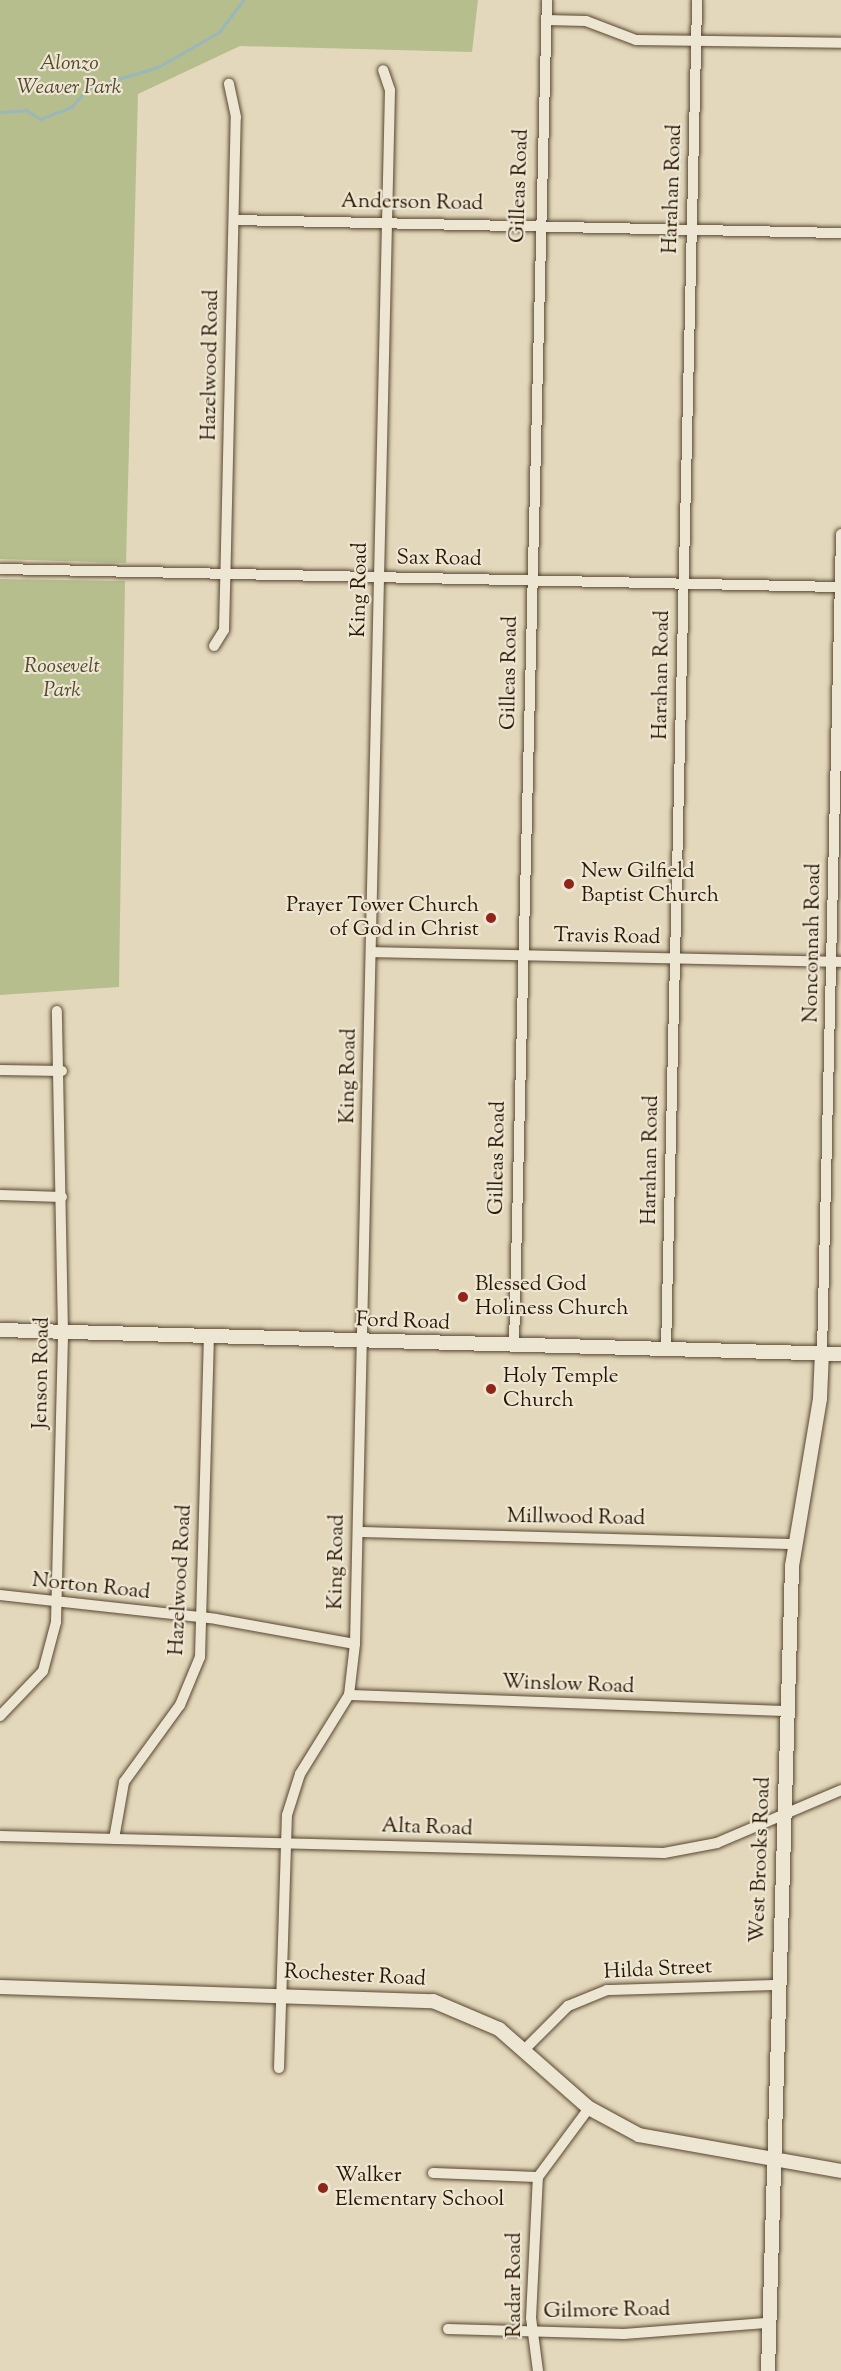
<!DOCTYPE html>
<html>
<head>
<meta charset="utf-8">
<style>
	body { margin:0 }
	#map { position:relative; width:841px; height:2371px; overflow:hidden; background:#e3d8bb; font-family:"Sorts Mill Goudy",serif }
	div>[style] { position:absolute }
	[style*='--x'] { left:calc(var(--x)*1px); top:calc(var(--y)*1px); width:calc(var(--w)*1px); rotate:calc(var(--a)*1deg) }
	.green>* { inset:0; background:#b6be8e }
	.stream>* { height:3px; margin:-1.5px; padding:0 1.5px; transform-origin:1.5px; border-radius:1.5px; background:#9ab7ba }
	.roads { filter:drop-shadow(0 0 2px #584630) drop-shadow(0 0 2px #584630) }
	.minor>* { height:10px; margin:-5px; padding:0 5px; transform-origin:5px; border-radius:5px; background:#ede6d3 }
	.tertiary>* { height:14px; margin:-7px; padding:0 7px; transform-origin:7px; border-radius:7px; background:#ede6d3 }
	.dots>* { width:16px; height:16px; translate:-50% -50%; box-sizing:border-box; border:3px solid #ede6d3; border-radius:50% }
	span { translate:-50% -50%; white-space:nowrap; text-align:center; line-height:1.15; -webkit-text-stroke:4.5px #ede6d3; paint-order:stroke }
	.park-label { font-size:21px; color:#53482c; font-style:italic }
	.street-label { font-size:21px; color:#291602 }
	.poi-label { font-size:21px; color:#291602 }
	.left { translate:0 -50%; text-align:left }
	.right { translate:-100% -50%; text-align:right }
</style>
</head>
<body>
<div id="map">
	<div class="green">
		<i style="clip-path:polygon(0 0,478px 0,472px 52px,240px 46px,138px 94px,126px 563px,0 559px)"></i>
		<i style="clip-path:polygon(0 579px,125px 581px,119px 987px,0 995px)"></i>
	</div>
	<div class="stream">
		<i style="--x:0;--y:112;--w:26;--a:-4"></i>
		<i style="--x:26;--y:110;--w:17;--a:33"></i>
		<i style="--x:40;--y:119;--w:33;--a:-21"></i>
		<i style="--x:71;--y:107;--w:25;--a:-48"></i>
		<i style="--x:88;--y:88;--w:73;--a:-16.7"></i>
		<i style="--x:158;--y:67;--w:70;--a:-29.8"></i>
		<i style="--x:219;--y:32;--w:40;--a:-53"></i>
	</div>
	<div class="roads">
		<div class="minor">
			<i style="--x:546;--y:20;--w:40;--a:1.4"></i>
			<i style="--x:586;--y:21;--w:53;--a:20.8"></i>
			<i style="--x:636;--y:40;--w:205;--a:0.8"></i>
			<i style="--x:234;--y:220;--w:607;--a:1.23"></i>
			<i style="--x:0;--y:569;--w:841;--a:1.23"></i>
			<i style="--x:214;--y:646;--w:19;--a:-58"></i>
			<i style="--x:224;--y:630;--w:83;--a:-88.6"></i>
			<i style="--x:226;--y:547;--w:430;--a:-88.7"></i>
			<i style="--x:236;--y:117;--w:34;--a:-102"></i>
			<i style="--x:372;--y:952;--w:469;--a:1.2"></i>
			<i style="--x:0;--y:1070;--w:62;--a:0.9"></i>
			<i style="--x:0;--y:1195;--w:62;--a:1.8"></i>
			<i style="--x:514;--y:1346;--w:1346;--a:-88.6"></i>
			<i style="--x:666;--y:1350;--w:1350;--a:-88.68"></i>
			<i style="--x:822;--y:1353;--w:819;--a:-88.67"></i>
			<i style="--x:358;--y:1532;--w:436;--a:1.6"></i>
			<i style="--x:0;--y:1595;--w:217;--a:6.3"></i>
			<i style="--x:216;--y:1619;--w:141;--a:10.2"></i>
			<i style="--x:349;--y:1695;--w:437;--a:2.1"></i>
			<i style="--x:0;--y:1716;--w:62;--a:-46.3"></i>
			<i style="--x:43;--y:1671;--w:51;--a:-75.1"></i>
			<i style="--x:56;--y:1622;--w:290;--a:-88.6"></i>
			<i style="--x:63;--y:1332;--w:321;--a:-91.1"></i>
			<i style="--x:0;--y:1836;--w:664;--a:1.47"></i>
			<i style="--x:664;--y:1853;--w:54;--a:-10.7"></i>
			<i style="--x:717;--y:1843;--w:135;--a:-23.1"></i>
			<i style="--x:114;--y:1839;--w:58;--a:-80"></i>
			<i style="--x:124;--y:1782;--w:95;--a:-54"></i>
			<i style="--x:180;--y:1705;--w:52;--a:-67.4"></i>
			<i style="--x:200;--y:1657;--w:320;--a:-88.4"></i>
			<i style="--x:525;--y:2049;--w:61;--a:-45"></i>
			<i style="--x:568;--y:2006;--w:42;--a:-22.3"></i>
			<i style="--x:607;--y:1990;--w:170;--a:-1.7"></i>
			<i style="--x:279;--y:2068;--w:253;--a:-88.2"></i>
			<i style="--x:287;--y:1815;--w:43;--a:-72.4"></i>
			<i style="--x:300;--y:1774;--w:93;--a:-58.2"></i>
			<i style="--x:349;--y:1695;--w:51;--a:-83.3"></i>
			<i style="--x:355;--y:1644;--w:1554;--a:-88.71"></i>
			<i style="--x:390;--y:90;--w:21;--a:-109"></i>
			<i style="--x:433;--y:2173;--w:105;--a:2.2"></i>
			<i style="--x:448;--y:2329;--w:176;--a:1.6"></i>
			<i style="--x:624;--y:2334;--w:142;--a:-4.4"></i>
			<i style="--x:538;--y:2371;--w:53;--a:-97.5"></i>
			<i style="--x:531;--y:2318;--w:141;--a:-87.2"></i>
			<i style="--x:538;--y:2177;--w:86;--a:-53.5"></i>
		</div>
		<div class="tertiary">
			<i style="--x:0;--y:1330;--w:841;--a:1.63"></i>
			<i style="--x:0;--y:1987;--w:433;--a:1.9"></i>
			<i style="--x:433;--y:2001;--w:72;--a:23"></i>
			<i style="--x:499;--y:2029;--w:120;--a:41.3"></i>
			<i style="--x:589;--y:2108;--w:57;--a:28.4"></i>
			<i style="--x:639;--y:2135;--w:205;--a:10.1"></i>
			<i style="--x:768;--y:2371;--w:805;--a:-88.29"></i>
			<i style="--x:792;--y:1566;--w:170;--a:-80.5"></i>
			<i style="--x:820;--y:1398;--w:45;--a:-87.5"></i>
		</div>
	</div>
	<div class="dots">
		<i style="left:569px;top:884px;background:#8f2418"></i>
		<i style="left:491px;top:918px;background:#8f2418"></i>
		<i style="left:463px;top:1297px;background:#8f2418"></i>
		<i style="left:491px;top:1389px;background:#8f2418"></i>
		<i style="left:323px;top:2188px;background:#8f2418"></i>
	</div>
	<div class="park-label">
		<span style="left:69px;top:76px">Alonzo<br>Weaver Park</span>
		<span style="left:62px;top:679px">Roosevelt<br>Park</span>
	</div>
	<div class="street-label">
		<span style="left:520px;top:186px;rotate:-88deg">Gilleas Road</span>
		<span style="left:673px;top:189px;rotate:-88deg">Harahan Road</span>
		<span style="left:412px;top:203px;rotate:1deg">Anderson Road</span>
		<span style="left:211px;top:365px;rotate:-89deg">Hazelwood Road</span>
		<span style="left:439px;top:559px;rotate:1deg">Sax Road</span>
		<span style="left:360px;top:590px;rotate:-89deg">King Road</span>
		<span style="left:510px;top:673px;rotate:-89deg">Gilleas Road</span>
		<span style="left:662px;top:675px;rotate:-89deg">Harahan Road</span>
		<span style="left:607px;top:937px;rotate:1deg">Travis Road</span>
		<span style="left:813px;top:943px;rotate:-89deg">Nonconnah Road</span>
		<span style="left:349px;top:1076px;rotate:-89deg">King Road</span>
		<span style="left:498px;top:1158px;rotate:-89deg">Gilleas Road</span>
		<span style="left:651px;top:1160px;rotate:-89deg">Harahan Road</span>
		<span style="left:403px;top:1322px;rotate:2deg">Ford Road</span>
		<span style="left:42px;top:1373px;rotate:-89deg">Jenson Road</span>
		<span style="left:576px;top:1518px;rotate:1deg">Millwood Road</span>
		<span style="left:337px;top:1562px;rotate:-89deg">King Road</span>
		<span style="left:181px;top:1580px;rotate:-87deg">Hazelwood Road</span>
		<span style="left:91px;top:1587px;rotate:6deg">Norton Road</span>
		<span style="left:568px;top:1685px;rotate:2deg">Winslow Road</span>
		<span style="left:427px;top:1828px;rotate:2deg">Alta Road</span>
		<span style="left:761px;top:1860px;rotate:-88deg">West Brooks Road</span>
		<span style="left:658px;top:1970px;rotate:-3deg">Hilda Street</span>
		<span style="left:355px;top:1976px;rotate:3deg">Rochester Road</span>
		<span style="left:515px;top:2285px;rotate:-90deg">Radar Road</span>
		<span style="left:607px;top:2311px;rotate:-1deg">Gilmore Road</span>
	</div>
	<div class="poi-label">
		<span class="left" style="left:581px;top:884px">New Gilfield<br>Baptist Church</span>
		<span class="right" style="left:479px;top:918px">Prayer Tower Church<br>of God in Christ</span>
		<span class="left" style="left:475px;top:1297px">Blessed God<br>Holiness Church</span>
		<span class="left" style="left:503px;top:1389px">Holy Temple<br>Church</span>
		<span class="left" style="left:335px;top:2188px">Walker<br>Elementary School</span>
	</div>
</div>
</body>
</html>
